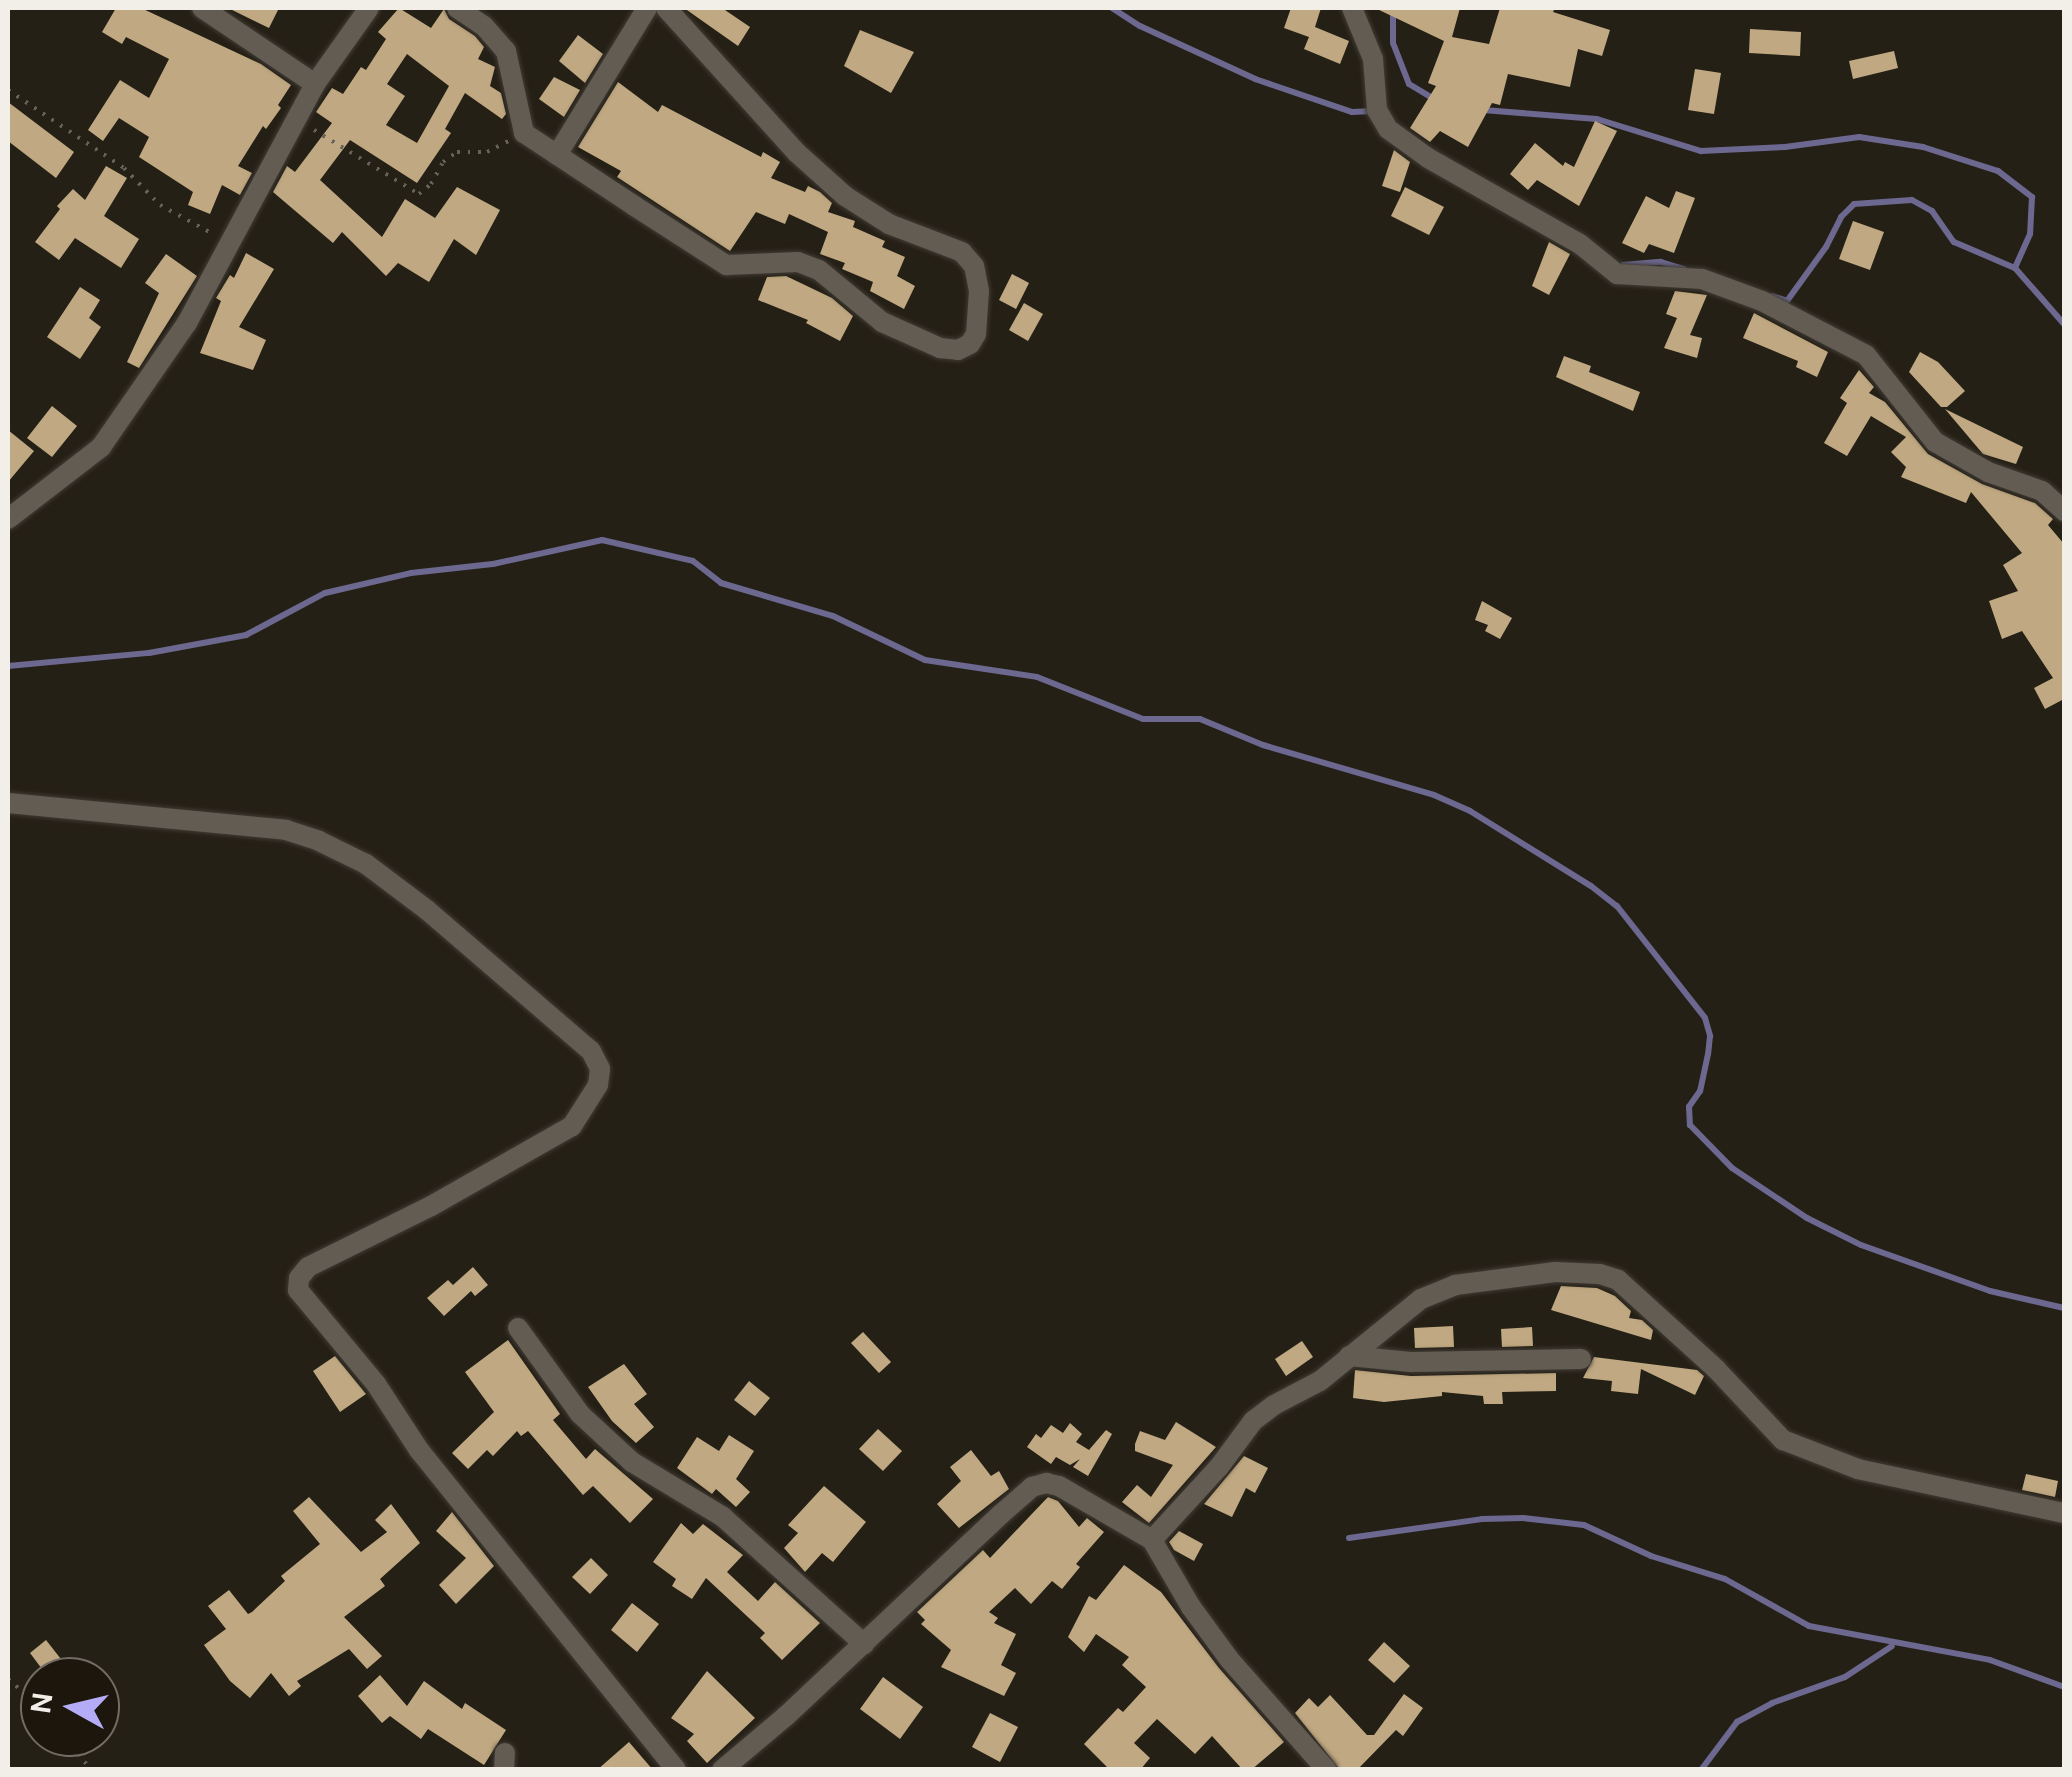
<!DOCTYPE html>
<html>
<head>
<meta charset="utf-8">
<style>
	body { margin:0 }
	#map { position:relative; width:2072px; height:1777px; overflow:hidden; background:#252016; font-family:"DM Sans",sans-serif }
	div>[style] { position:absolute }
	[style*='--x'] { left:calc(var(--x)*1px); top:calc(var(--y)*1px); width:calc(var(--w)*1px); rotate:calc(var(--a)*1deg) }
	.stream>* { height:6px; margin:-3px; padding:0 3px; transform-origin:3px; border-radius:3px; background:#6c688f }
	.building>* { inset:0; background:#c0a982 }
	.path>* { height:4px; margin-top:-2px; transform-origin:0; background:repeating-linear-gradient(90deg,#666159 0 2.5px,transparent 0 10.5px) }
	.roads { filter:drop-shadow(0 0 2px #403b35) drop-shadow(0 0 2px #403b35) }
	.minor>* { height:20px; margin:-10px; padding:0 10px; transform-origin:10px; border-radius:10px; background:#635c52 }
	span { translate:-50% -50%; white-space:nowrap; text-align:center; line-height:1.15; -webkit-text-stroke:10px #1c160d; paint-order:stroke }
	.frame { position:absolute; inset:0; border:10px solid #f2eee8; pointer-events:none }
	.north { position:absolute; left:20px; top:1657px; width:100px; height:100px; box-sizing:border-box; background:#1c160d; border:2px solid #726c65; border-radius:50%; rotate:278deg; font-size:28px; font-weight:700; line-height:40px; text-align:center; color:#f2eee8 }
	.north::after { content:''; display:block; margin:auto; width:35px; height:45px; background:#b5acf8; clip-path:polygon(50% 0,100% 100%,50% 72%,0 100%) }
</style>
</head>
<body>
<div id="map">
	<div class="stream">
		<i style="--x:1112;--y:8;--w:33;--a:33"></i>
		<i style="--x:1140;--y:26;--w:127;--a:24.7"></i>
		<i style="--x:1255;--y:79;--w:102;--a:18.8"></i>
		<i style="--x:1352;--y:112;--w:21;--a:-3"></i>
		<i style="--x:1393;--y:8;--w:35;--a:90"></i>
		<i style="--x:1393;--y:43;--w:44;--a:68.7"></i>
		<i style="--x:1409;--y:84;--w:29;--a:31"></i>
		<i style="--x:1483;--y:110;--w:114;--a:4.5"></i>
		<i style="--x:1597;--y:119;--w:109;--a:17.1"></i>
		<i style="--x:1701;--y:151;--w:84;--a:-2.7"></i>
		<i style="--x:1785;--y:147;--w:75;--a:-7.7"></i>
		<i style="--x:1859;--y:137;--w:65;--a:8.9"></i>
		<i style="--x:1923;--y:147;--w:79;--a:17.7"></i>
		<i style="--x:1998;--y:171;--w:43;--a:37.4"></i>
		<i style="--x:2032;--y:197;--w:37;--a:93"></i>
		<i style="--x:2030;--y:234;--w:37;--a:114"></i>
		<i style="--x:2015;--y:268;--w:74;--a:48.8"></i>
		<i style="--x:1623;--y:265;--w:38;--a:-5"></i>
		<i style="--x:1661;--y:262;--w:24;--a:17"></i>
		<i style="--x:1772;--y:296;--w:16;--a:18"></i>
		<i style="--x:1787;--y:301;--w:67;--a:-54.2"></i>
		<i style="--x:1826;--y:247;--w:34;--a:-63"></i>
		<i style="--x:1841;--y:217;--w:18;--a:-45"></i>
		<i style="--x:1854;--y:204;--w:58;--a:-3.9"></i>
		<i style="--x:1912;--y:200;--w:23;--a:29"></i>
		<i style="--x:1932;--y:211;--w:38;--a:55"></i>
		<i style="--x:1954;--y:242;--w:66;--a:23.1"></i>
		<i style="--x:8;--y:666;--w:142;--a:-5.3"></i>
		<i style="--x:149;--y:653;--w:99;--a:-10.5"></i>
		<i style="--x:246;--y:635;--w:89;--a:-28"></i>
		<i style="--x:325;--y:593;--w:88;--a:-13.1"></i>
		<i style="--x:411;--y:573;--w:82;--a:-6.3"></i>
		<i style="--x:493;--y:564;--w:112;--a:-12.4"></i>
		<i style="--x:602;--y:540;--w:93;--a:13"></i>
		<i style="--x:693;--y:561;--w:36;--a:38"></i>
		<i style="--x:721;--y:583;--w:117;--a:16.4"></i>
		<i style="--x:833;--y:616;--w:102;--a:25.6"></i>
		<i style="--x:925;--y:660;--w:113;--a:8.6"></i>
		<i style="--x:1037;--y:677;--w:114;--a:21.6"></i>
		<i style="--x:1143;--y:719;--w:57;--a:0"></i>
		<i style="--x:1200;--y:719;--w:68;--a:22.4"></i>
		<i style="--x:1263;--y:745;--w:178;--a:16.3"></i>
		<i style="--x:1434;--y:795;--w:39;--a:24"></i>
		<i style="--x:1470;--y:811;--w:142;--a:31.8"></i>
		<i style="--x:1591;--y:886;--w:33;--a:38"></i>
		<i style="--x:1617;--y:906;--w:142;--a:51.8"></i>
		<i style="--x:1705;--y:1018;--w:19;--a:74"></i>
		<i style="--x:1710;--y:1036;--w:18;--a:96"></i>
		<i style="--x:1708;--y:1054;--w:38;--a:102"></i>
		<i style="--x:1700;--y:1091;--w:19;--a:125"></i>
		<i style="--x:1689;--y:1107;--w:18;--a:87"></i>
		<i style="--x:1690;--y:1125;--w:60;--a:45.7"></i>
		<i style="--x:1732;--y:1168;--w:90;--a:33.7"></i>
		<i style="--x:1807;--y:1218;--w:60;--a:26.6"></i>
		<i style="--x:1861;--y:1245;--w:137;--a:19.6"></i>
		<i style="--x:1990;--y:1291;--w:76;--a:12.9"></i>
		<i style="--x:1349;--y:1538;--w:134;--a:-8.1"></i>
		<i style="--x:1482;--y:1519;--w:41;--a:-1.4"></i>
		<i style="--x:1523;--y:1518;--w:61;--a:6.5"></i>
		<i style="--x:1584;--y:1525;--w:74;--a:24.8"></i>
		<i style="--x:1651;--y:1556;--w:77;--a:17.3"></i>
		<i style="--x:1725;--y:1579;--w:96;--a:29.2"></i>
		<i style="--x:1809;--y:1626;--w:184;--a:10.6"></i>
		<i style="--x:1990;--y:1660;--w:79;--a:20"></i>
		<i style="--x:1701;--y:1770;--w:60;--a:-53.1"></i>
		<i style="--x:1737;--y:1722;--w:40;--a:-28"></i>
		<i style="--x:1772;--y:1703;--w:77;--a:-19.6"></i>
		<i style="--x:1845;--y:1677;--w:56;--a:-33.4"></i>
	</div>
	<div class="building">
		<i style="clip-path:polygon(116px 8px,141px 8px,261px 64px,291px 85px,278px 105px,281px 108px,266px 129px,263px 126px,238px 166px,252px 173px,240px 195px,222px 185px,210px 214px,188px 205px,193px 192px,139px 157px,149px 137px,119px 118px,103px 141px,88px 130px,120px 80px,149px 98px,169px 59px,126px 37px,122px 44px,102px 32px)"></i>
		<i style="clip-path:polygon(228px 8px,279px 8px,269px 28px)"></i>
		<i style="clip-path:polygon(evenodd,399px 8px,431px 28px,444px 9px,449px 19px,475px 36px,484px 47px,478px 59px,495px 67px,490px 86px,501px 93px,506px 114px,502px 119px,465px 93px,445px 129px,451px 133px,417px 183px,350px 140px,320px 180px,382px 237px,405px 199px,435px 218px,457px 187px,500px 210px,476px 255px,454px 239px,429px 282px,398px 263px,386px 276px,342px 232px,333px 243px,273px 192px,287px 166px,295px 172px,332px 123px,316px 112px,332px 88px,343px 94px,361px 67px,366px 70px,386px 39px,378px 32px,399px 8px,407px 54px,449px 86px,417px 143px,386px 125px,405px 96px,387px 84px,407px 54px)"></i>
		<i style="clip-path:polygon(684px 8px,722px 8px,750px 27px,738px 46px)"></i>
		<i style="clip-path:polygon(1291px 8px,1321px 8px,1315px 27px,1349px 41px,1340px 64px,1304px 49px,1309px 37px,1284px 28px)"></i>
		<i style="clip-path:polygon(1375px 8px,1460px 8px,1452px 37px,1489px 44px,1500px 8px,1555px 8px,1553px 12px,1610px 30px,1602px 56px,1578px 49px,1570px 87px,1508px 74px,1500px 105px,1492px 103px,1468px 147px,1440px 131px,1430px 142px,1410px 128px,1436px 86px,1428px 83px,1444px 41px)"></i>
		<i style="clip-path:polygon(1750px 29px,1801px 32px,1800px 56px,1749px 53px)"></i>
		<i style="clip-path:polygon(860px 30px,914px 52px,891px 93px,844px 66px)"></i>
		<i style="clip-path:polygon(578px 35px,603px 54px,585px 83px,559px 61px)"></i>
		<i style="clip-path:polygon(1894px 51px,1898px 68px,1853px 79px,1849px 61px)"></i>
		<i style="clip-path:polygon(1695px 69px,1721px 73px,1714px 114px,1688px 110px)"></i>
		<i style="clip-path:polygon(554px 77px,580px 90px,564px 117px,539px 99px)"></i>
		<i style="clip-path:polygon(618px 82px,658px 112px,662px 105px,761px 157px,763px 152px,780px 162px,771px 178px,805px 192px,808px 186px,820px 192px,832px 203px,828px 212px,855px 221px,853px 227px,885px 241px,882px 247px,905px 257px,897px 276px,915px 286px,904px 309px,870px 291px,873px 282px,842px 269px,845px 263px,820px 254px,828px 232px,789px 214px,785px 224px,756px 212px,730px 251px,617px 177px,621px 171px,578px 147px)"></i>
		<i style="clip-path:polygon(8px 102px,74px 152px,56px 178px,8px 141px)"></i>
		<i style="clip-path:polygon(1595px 121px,1617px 131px,1579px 206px,1537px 180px,1528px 190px,1510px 174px,1535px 143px,1563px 166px,1565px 162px,1574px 167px)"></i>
		<i style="clip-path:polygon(1394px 150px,1410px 162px,1400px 192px,1382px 186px)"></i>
		<i style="clip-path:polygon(106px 166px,127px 178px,104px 216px,139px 239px,121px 268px,75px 238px,59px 260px,35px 242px,60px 209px,57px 206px,73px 189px,85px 200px)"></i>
		<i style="clip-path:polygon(1405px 187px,1444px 207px,1429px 235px,1391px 216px)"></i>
		<i style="clip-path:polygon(1676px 191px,1695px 198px,1674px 253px,1649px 244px,1644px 253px,1622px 243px,1646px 196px,1669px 208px)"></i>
		<i style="clip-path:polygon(1853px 221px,1884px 232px,1870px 270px,1839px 259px)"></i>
		<i style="clip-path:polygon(1549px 242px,1570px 254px,1549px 295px,1532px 286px)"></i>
		<i style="clip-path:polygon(246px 253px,274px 269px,239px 327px,266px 340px,253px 370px,200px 353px,221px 301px,216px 298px,230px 275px,234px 278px)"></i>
		<i style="clip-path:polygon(166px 254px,197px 276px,139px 368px,127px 362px,159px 293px,145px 283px)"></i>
		<i style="clip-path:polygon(1012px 274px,1029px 283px,1016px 309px,999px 300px)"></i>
		<i style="clip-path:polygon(786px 276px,832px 298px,853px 316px,840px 341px,806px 323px,808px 320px,758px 300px,767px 277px)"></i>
		<i style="clip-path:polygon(80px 287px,100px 300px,89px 318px,101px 327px,80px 359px,47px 337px)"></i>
		<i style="clip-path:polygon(1675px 291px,1707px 295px,1690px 335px,1702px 338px,1697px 358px,1664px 348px,1677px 318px,1666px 314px)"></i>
		<i style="clip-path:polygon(1024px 303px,1043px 314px,1028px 341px,1009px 330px)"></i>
		<i style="clip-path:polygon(1754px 313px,1828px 352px,1817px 377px,1796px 367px,1798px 361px,1743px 338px)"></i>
		<i style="clip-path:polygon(1920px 352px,1938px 362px,1965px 391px,1947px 407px,1941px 407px,1909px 372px)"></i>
		<i style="clip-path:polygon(1564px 356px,1591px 366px,1589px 372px,1640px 392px,1633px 411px,1556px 377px)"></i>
		<i style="clip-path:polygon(1859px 370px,1874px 387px,1869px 393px,1885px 402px,1928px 454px,1982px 484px,2035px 503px,2053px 519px,2048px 525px,2064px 544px,2064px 699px,2045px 709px,2034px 688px,2053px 678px,2022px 631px,2002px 639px,1989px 601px,2018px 591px,2003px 565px,2022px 553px,1971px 492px,1966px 503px,1901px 477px,1906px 467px,1891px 452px,1906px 437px,1871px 416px,1847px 456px,1824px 443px,1847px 403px,1840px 398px)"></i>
		<i style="clip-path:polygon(52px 406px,77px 426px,52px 457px,27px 438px)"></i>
		<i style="clip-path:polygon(1945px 409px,2023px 447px,2016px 464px,1983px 454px)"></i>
		<i style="clip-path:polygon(8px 430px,34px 451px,8px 482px)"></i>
		<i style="clip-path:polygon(1482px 601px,1512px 618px,1500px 639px,1485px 631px,1488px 625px,1475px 620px)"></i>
		<i style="clip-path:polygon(473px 1267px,488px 1285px,475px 1296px,471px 1291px,444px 1316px,427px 1298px,448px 1280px,453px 1285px)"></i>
		<i style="clip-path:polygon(1561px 1286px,1597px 1288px,1615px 1296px,1631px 1311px,1629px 1318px,1642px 1320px,1653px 1330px,1651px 1340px,1551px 1310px)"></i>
		<i style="clip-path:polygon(1453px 1326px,1454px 1347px,1415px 1348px,1414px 1328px)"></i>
		<i style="clip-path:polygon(1532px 1327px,1533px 1346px,1502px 1347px,1501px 1329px)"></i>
		<i style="clip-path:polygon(863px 1332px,891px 1362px,879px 1373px,851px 1343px)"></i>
		<i style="clip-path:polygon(508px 1340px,560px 1414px,553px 1420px,586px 1459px,595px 1449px,653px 1499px,630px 1523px,593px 1486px,583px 1495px,528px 1431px,521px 1436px,517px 1431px,493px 1456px,487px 1450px,468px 1469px,452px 1453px,494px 1412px,465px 1372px)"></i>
		<i style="clip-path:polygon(1302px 1341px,1313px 1357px,1286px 1376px,1275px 1359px)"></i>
		<i style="clip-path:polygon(335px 1356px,366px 1394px,340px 1412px,313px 1371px)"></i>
		<i style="clip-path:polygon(1594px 1357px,1697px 1370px,1704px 1376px,1695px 1395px,1641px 1369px,1638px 1394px,1611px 1391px,1612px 1381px,1583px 1378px)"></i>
		<i style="clip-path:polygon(624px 1364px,647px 1394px,634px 1404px,654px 1427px,636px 1443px,612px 1421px,588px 1387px)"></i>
		<i style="clip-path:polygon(1355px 1370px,1411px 1376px,1556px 1373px,1556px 1391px,1502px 1392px,1503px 1404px,1484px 1404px,1483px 1396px,1442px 1392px,1442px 1396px,1384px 1402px,1353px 1398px)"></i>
		<i style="clip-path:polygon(749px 1381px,770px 1398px,755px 1416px,734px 1400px)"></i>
		<i style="clip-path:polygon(1176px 1422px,1216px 1447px,1149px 1523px,1122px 1502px,1137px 1485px,1151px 1497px,1173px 1465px,1135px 1451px,1135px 1444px,1140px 1431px,1165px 1440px)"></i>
		<i style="clip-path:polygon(1070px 1423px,1082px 1434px,1076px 1442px,1089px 1450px,1106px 1430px,1112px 1434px,1088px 1476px,1073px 1467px,1080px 1459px,1070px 1465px,1056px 1457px,1051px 1464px,1027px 1447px,1036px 1434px,1041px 1438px,1051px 1425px,1063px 1433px)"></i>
		<i style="clip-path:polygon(878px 1429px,902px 1451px,883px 1471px,859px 1449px)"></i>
		<i style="clip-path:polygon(729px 1435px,754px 1451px,736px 1479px,750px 1492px,736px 1507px,716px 1489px,712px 1494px,677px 1468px,697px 1437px,719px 1451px)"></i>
		<i style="clip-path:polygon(971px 1450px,991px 1476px,999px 1471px,1009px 1489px,959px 1528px,937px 1504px,961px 1481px,950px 1467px)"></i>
		<i style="clip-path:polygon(1244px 1456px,1268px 1468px,1255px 1493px,1246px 1488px,1232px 1517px,1204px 1504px)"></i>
		<i style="clip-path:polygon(2026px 1474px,2058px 1481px,2055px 1497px,2022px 1490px)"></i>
		<i style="clip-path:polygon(824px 1486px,866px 1522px,833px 1562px,822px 1553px,805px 1572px,784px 1548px,798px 1533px,788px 1525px)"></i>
		<i style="clip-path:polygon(309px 1497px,361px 1552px,387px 1532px,375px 1520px,391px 1504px,420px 1543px,380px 1579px,385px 1586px,344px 1617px,382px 1656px,367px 1669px,349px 1649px,297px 1681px,301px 1686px,289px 1696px,271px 1673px,250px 1698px,230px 1681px,204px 1645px,226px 1629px,208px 1606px,229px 1590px,248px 1614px,252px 1612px,285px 1581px,281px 1576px,320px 1544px,293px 1511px)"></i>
		<i style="clip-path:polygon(1048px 1497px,1058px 1501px,1079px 1527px,1087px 1518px,1104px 1532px,1076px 1564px,1080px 1567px,1062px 1589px,1052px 1581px,1031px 1604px,1015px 1588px,989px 1612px,998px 1618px,994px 1623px,1016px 1634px,1001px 1665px,1016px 1673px,1004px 1696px,941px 1667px,951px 1650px,921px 1624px,925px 1620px,917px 1612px,983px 1550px,990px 1558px)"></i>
		<i style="clip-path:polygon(452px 1512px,494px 1566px,456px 1604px,439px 1585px,466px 1558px,436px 1531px)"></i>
		<i style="clip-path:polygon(681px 1523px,693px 1534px,703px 1524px,743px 1555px,727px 1572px,758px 1601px,775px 1582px,820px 1623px,782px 1660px,760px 1638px,765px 1633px,706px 1578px,692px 1599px,672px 1586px,676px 1579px,653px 1562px)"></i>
		<i style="clip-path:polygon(1179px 1531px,1203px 1544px,1194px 1561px,1174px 1550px,1169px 1542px)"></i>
		<i style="clip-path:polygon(591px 1558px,608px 1575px,590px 1594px,572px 1577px)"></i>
		<i style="clip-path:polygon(1124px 1565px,1161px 1592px,1219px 1668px,1284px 1742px,1251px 1770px,1243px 1770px,1212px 1736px,1195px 1754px,1157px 1719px,1134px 1743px,1150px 1758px,1140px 1770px,1110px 1770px,1084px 1744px,1118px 1708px,1123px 1712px,1146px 1687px,1122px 1665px,1129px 1657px,1096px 1634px,1084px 1652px,1068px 1637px,1089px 1596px,1096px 1600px)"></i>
		<i style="clip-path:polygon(632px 1603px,659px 1624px,637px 1652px,611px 1630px)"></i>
		<i style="clip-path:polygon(46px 1640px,68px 1668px,56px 1677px,48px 1677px,30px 1653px)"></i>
		<i style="clip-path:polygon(1384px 1642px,1410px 1666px,1394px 1683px,1368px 1660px)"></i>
		<i style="clip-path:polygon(707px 1671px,755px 1718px,707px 1763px,687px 1741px,694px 1734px,671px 1718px)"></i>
		<i style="clip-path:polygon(380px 1675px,407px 1706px,424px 1681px,462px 1709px,465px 1703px,506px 1730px,484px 1765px,428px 1729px,421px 1739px,390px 1716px,382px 1723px,358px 1696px)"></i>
		<i style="clip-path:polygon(883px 1677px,923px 1707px,900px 1739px,860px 1709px)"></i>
		<i style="clip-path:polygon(1404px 1694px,1423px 1708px,1403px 1736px,1396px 1730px,1357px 1770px,1340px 1770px,1295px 1713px,1309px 1698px,1318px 1707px,1330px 1695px,1367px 1735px,1374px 1735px)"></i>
		<i style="clip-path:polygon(990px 1713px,1018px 1727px,1000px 1762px,972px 1747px)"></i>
		<i style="clip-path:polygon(629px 1742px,653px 1770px,597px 1770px)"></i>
	</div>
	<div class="path">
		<i style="--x:8;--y:90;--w:140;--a:33.9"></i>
		<i style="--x:124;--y:168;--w:52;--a:45.8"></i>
		<i style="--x:160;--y:205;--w:60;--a:28.7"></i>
		<i style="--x:314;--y:130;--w:123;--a:31.4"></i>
		<i style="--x:419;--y:194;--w:16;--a:-40"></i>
		<i style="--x:431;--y:184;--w:25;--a:-61"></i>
		<i style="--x:443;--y:162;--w:17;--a:-36"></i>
		<i style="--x:457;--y:152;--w:30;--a:0"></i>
		<i style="--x:487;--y:152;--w:25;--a:-27"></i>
		<i style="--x:8;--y:1679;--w:43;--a:41.2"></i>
		<i style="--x:65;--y:1737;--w:42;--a:51.8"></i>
	</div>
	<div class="roads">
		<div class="minor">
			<i style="--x:202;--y:8;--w:136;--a:33.9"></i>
			<i style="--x:457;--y:8;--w:32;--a:34"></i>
			<i style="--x:484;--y:26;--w:33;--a:49"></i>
			<i style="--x:506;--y:51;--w:84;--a:77.6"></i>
			<i style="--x:524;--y:133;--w:131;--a:33.4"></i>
			<i style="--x:633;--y:205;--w:111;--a:32.8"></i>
			<i style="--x:726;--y:265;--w:72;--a:-2.4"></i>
			<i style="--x:798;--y:262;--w:22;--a:21"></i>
			<i style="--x:819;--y:270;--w:82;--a:39.5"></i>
			<i style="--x:882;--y:322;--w:64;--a:24.1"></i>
			<i style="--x:940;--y:348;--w:18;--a:6"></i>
			<i style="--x:958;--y:350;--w:13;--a:-27"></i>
			<i style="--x:970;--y:344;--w:12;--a:-59"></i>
			<i style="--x:976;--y:334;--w:43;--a:-86"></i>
			<i style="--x:979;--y:291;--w:25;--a:-101"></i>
			<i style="--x:974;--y:266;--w:18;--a:-131"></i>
			<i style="--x:962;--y:252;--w:78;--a:-159"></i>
			<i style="--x:889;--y:224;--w:52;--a:-147.5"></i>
			<i style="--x:845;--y:196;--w:64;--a:-138.1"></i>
			<i style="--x:797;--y:153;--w:195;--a:-132.1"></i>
			<i style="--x:1352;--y:8;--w:55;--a:67.6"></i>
			<i style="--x:1373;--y:59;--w:51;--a:85.5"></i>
			<i style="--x:1377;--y:110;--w:22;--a:60"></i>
			<i style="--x:1388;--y:129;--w:49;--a:35.9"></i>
			<i style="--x:1428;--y:158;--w:175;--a:29.5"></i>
			<i style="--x:1580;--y:244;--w:48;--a:39"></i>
			<i style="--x:1617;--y:274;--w:85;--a:3.4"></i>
			<i style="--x:1702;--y:279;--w:64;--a:20.1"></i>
			<i style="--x:1762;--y:301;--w:117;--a:27.4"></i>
			<i style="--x:1866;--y:355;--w:111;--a:51.6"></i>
			<i style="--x:1935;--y:442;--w:61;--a:29.5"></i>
			<i style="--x:1988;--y:472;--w:57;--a:19.4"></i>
			<i style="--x:2042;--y:491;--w:30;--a:42"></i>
			<i style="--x:557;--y:155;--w:172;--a:-58.5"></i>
			<i style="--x:8;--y:519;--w:118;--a:-37.7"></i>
			<i style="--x:101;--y:447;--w:151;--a:-55.3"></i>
			<i style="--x:187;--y:323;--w:271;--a:-61.8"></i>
			<i style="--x:315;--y:84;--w:93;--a:-54.6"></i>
			<i style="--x:8;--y:803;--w:279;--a:5.5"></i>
			<i style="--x:286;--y:830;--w:35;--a:18"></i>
			<i style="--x:319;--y:841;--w:52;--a:26.1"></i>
			<i style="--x:366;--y:864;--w:76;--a:37"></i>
			<i style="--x:427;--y:910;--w:216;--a:40.7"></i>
			<i style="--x:591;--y:1051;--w:20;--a:63"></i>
			<i style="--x:600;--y:1069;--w:16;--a:97"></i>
			<i style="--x:598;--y:1085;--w:49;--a:122.4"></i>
			<i style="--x:572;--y:1126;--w:162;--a:150.4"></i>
			<i style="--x:431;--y:1206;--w:137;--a:153.6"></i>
			<i style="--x:308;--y:1267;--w:14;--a:129"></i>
			<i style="--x:299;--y:1278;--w:12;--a:95"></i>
			<i style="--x:298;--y:1290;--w:122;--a:50.3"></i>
			<i style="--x:376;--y:1384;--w:79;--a:56.9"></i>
			<i style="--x:419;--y:1450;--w:410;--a:51.2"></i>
			<i style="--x:518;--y:1328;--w:106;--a:54.2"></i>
			<i style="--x:580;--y:1414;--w:71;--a:42.7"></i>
			<i style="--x:632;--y:1462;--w:106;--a:31.1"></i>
			<i style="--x:723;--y:1517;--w:190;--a:42"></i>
			<i style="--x:1349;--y:1356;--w:62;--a:5.5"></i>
			<i style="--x:1411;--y:1362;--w:170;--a:-1"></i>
			<i style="--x:1152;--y:1540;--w:99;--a:-47.5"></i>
			<i style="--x:1219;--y:1467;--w:57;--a:-53.5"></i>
			<i style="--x:1253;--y:1421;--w:26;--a:-37"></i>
			<i style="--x:1274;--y:1405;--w:52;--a:-27.6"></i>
			<i style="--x:1320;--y:1381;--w:130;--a:-39.1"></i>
			<i style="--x:1421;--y:1299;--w:37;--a:-22"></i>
			<i style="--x:1455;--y:1285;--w:101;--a:-7.4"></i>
			<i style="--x:1555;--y:1272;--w:45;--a:2.5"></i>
			<i style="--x:1600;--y:1274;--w:19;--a:18"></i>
			<i style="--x:1618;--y:1280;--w:132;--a:42.2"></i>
			<i style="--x:1716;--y:1369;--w:98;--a:46.7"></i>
			<i style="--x:1783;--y:1440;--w:80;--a:21.1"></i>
			<i style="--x:1858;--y:1469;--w:211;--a:12.1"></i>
			<i style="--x:504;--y:1770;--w:17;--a:-87"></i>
			<i style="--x:722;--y:1770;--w:84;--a:-40.2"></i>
			<i style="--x:786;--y:1716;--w:294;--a:-43.2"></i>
			<i style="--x:1000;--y:1515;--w:43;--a:-41.2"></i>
			<i style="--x:1032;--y:1487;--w:15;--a:-16"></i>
			<i style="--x:1046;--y:1483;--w:13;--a:13"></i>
			<i style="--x:1059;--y:1486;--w:108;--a:30.1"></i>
			<i style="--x:1152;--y:1540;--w:78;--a:59.8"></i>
			<i style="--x:1191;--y:1607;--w:64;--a:53.8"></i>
			<i style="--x:1229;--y:1659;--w:148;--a:48.6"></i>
		</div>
	</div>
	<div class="frame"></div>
	<div class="north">N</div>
</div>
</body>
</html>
